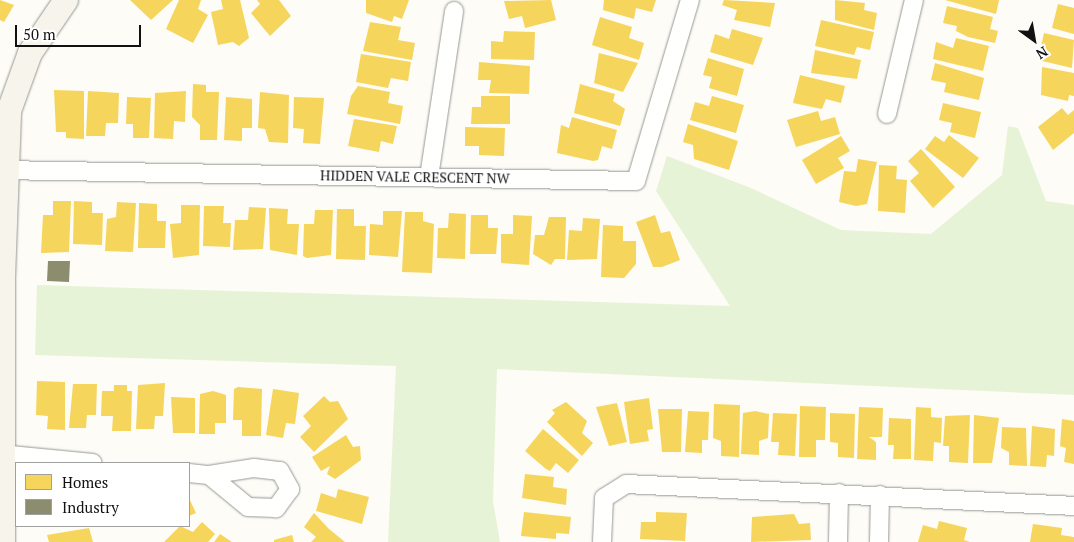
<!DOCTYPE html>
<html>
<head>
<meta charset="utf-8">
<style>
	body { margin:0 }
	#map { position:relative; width:1074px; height:542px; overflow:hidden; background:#fdfcf7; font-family:"PT Serif",serif }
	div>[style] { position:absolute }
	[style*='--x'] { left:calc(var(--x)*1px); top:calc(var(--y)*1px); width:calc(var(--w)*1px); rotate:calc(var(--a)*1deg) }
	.green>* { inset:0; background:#e7f3d7 }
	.homes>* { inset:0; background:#f6d55c }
	.industry>* { inset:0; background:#8c8c6e }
	.roads { filter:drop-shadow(0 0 1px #979795) drop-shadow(0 0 1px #979795) }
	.street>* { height:18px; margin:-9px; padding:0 9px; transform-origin:9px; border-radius:9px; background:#fffffe }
	.secondary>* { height:24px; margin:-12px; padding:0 12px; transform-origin:12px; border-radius:12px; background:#f6f4eb }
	span { translate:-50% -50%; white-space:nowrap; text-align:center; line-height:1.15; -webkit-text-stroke:5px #fff; paint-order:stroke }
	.street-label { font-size:14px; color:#111 }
	.legend { position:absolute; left:15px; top:462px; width:175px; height:65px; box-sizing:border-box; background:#fff; border:1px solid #a0a0a0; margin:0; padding:6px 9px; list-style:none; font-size:15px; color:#111 }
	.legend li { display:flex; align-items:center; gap:10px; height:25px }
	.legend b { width:25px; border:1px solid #a0a0a0 }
	.north { position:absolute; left:1009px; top:15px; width:50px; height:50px; -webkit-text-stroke:4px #fff; paint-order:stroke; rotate:148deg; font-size:14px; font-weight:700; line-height:20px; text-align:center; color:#111 }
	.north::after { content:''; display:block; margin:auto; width:18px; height:22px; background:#111; clip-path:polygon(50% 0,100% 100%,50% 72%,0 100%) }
	.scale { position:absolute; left:15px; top:25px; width:126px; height:22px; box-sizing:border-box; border:2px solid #111; border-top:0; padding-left:6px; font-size:15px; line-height:18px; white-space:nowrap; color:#111; -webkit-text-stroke:4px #fff; paint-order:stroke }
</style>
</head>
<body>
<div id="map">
	<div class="green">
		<i style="clip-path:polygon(1008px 126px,1018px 128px,1046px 201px,1074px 205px,1074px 395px,497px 369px,493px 501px,500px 542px,388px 542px,396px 366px,35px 355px,37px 285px,730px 306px,656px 191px,667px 156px,751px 188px,841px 230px,931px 234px,1002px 175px)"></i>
	</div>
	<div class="homes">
		<i style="clip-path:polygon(0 0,14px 5px,4px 22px,0 20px)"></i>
		<i style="clip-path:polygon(130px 0,173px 0,151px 20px)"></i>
		<i style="clip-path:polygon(179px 0,201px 0,198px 9px,208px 15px,193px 43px,166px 29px)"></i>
		<i style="clip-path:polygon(221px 0,240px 0,249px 38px,239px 46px,233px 42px,218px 45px,211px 12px,223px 9px)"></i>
		<i style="clip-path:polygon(257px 0,279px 0,291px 16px,270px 36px,251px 13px,260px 4px)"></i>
		<i style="clip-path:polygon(366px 0,409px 0,402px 19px,394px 16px,392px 22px,366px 13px)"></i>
		<i style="clip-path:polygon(551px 0,556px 20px,525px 28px,522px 16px,509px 19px,504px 1px)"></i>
		<i style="clip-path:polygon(604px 0,656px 0,652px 12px,636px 8px,634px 19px,603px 10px)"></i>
		<i style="clip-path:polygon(724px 0,775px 3px,770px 27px,734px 20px,737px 10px,722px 5px)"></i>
		<i style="clip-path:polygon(835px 0,865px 3px,864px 10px,877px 13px,874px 30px,835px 20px)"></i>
		<i style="clip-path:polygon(945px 0,999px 0,996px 14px)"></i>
		<i style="clip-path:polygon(1058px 4px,1074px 8px,1074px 34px,1052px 28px)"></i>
		<i style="clip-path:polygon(947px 6px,993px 17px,990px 29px,998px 31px,995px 43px,968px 37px,956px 31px,957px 26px,943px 23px)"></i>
		<i style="clip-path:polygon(600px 17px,632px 27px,629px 38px,644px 43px,639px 60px,592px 45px)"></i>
		<i style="clip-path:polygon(821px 20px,874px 32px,870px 50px,857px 47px,854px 55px,815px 46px)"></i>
		<i style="clip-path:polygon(370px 22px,401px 27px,398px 40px,415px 43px,412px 60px,363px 51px)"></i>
		<i style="clip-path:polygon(732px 29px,763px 38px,753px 65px,710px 52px,715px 34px,729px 39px)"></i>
		<i style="clip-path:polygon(504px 31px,535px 32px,534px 60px,491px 59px,491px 41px,503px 42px)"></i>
		<i style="clip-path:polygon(1044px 33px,1074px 40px,1072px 68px,1038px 60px)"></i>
		<i style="clip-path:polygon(956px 38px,989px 46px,983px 71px,933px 59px,936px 42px,953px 48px)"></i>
		<i style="clip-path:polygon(815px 50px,861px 60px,857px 79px,811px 73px)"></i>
		<i style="clip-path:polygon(599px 53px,638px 63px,623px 92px,594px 83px)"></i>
		<i style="clip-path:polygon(361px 54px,411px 62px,408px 81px,391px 78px,388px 88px,356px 82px)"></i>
		<i style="clip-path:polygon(708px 58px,744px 69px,737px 96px,709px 88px,712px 77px,703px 75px)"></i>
		<i style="clip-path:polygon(479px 62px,530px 66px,529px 94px,489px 93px,491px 80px,478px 80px)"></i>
		<i style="clip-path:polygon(935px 63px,984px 78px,979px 100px,944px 92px,946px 83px,931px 80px)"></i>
		<i style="clip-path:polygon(1042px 67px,1074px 73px,1074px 96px,1069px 95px,1068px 101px,1041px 95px)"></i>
		<i style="clip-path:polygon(800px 75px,845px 86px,841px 103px,826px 99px,822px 109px,793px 103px)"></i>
		<i style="clip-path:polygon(193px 84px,206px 85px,206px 92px,219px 92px,217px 140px,200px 140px,200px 125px,192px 117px)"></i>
		<i style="clip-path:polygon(580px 84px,615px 94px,613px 101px,625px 109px,620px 126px,574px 113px)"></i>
		<i style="clip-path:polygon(358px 86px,390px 92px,388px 103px,403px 106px,400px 124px,347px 114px,351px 96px)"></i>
		<i style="clip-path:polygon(54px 90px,84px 91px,84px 139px,66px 138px,66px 132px,56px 132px)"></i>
		<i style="clip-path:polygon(88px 91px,119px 93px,118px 123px,106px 123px,105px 136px,86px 136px)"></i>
		<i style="clip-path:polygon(186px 91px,185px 122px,174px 121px,173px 139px,154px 138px,155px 93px)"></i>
		<i style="clip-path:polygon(260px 92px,289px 95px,288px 143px,269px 142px,265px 129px,258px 128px)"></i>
		<i style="clip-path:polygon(481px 96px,510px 96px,510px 124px,471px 124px,472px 107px,481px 107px)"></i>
		<i style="clip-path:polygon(712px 96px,744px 105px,736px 133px,690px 120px,695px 102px,709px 106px)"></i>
		<i style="clip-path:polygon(127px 97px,151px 98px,149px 138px,133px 138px,133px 124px,126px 124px)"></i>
		<i style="clip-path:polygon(226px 97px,252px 99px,252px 128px,242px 128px,242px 141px,224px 140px)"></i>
		<i style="clip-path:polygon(294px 97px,324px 98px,320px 144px,303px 143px,304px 129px,293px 128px)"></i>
		<i style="clip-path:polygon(943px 103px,981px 112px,975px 138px,950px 132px,952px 123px,939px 120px)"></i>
		<i style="clip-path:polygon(1062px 108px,1068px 115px,1074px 110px,1074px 133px,1053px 150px,1038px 127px)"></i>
		<i style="clip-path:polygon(818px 111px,821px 121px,835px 117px,840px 134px,796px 147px,787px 120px)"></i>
		<i style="clip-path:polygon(572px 117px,617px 130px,612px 149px,602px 146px,598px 160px,593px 161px,557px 153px,561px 125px,569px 128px)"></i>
		<i style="clip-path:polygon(354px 119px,397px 126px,393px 144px,381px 141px,379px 152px,348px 146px)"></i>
		<i style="clip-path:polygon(688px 124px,738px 141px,729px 170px,694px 159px,693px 145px,683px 142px)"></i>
		<i style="clip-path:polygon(465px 127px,505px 128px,504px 156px,479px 155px,479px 146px,465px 146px)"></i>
		<i style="clip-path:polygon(949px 135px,979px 158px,963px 178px,925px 149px,935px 136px,944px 142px)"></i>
		<i style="clip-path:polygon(841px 136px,850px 151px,838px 158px,844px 168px,816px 184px,802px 160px)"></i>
		<i style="clip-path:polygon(921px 149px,955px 187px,933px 208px,910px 181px,919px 173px,908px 161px)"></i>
		<i style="clip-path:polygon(858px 159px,877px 162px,867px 204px,856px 206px,839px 202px,844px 171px,856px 172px)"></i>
		<i style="clip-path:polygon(879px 165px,897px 166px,896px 179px,907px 180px,905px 213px,878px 211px)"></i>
		<i style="clip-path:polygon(53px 201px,71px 201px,69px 252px,41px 253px,43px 215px,53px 215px)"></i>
		<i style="clip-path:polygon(74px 201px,92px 202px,92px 213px,103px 213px,102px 245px,73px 244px)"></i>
		<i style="clip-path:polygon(117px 202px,136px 203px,133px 252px,105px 251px,107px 219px,116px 217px)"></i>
		<i style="clip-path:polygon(139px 203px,157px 204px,157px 221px,166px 221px,165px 248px,138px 248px)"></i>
		<i style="clip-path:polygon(181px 205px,200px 205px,199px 255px,173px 258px,170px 224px,181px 223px)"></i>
		<i style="clip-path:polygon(204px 206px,224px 206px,223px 223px,231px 223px,230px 247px,203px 246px)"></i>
		<i style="clip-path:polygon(249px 207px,266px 208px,263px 249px,233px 250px,235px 220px,248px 220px)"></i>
		<i style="clip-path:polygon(269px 208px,288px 209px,287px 224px,299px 224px,297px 255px,270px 250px)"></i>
		<i style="clip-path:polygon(337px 209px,354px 209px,354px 226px,366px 226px,365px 260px,336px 259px)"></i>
		<i style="clip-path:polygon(315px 210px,333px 210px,331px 255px,307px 258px,303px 256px,304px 224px,314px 224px)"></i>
		<i style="clip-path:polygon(383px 211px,402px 211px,398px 257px,369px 255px,370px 224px,383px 225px)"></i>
		<i style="clip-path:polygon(405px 212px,423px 212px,423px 221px,434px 224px,432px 273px,402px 272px)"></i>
		<i style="clip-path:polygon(449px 213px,466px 214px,465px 259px,437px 258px,438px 228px,448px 228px)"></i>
		<i style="clip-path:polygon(471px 215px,488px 215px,488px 228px,498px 228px,496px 254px,470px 254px)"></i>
		<i style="clip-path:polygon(513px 215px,532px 216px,529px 265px,501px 263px,501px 234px,513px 234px)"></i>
		<i style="clip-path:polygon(655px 215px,661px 233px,670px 231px,680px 260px,662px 267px,653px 267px,636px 222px)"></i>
		<i style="clip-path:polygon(549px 217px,566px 217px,565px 259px,555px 259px,551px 265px,533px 254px,535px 235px,544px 235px)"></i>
		<i style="clip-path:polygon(583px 218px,600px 219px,597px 259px,567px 260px,569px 230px,582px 231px)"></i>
		<i style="clip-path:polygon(603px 225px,623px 226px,623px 241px,636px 241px,636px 264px,624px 278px,601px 277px)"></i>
		<i style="clip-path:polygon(37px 381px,65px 382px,65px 430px,47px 429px,48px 416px,36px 415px)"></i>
		<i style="clip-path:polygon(165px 383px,163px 416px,155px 416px,154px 429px,136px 429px,138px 385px)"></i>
		<i style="clip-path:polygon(73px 384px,97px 384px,96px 415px,87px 415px,86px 428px,69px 428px)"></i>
		<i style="clip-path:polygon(114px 385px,127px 385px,127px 391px,132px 391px,131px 431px,112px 431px,113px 416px,101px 416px,102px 391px,114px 391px)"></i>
		<i style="clip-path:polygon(238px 387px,262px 389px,261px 436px,242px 436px,242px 420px,233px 420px,234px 389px)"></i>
		<i style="clip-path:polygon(273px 389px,299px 393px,295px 424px,286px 423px,283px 438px,266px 435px)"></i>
		<i style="clip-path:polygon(213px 391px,226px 395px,226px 423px,215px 423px,215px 434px,199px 434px,200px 394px)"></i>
		<i style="clip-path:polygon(324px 396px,330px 402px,338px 401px,348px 419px,314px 452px,300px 437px,311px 426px,303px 416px)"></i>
		<i style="clip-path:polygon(171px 397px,195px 398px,195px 433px,173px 433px)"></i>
		<i style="clip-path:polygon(649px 398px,653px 429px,647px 430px,649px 441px,630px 444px,624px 402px)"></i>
		<i style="clip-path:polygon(566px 402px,587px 421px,582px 433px,593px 443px,582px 456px,547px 422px,555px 413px,552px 410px)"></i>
		<i style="clip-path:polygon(617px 403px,627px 442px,609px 446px,596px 407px)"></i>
		<i style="clip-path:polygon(714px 404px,740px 405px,739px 457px,721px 456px,721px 441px,713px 438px)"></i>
		<i style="clip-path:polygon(800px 406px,826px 407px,825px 440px,816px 440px,816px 457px,799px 457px)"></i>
		<i style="clip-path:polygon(859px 407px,883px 408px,882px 437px,869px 437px,876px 442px,876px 460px,857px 459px)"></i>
		<i style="clip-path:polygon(916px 407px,931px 408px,931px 417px,942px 418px,941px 443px,934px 442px,933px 461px,914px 460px)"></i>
		<i style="clip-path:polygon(658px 409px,682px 409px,681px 452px,662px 452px)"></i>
		<i style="clip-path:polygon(688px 411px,709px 412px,708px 440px,702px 440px,702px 453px,685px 452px)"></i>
		<i style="clip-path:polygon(755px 411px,769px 414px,768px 438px,759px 441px,759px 455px,741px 454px,743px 413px)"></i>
		<i style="clip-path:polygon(773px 413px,797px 414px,795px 456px,778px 455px,779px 442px,771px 442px)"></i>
		<i style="clip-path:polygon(830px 413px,855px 414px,854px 458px,838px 457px,838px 443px,830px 442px)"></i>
		<i style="clip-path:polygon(970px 415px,968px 463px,949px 462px,949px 446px,943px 446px,945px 416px)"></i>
		<i style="clip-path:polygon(974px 415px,999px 418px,992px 463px,973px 463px)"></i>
		<i style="clip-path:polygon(889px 418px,911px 419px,911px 459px,893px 459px,894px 445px,888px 445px)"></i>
		<i style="clip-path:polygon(1062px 419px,1074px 421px,1074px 464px,1064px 462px,1066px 448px,1060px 446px)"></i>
		<i style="clip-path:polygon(1032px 426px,1055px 429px,1054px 456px,1047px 455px,1046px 467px,1030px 466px)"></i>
		<i style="clip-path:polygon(1002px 427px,1026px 428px,1027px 466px,1009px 465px,1009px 452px,1001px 448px)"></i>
		<i style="clip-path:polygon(543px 429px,579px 460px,568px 473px,556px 463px,550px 471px,546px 469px,525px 451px)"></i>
		<i style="clip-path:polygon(346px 435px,353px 447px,360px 446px,361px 460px,335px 479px,327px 474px,330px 466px,321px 471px,312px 457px)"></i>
		<i style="clip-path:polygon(525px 474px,554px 477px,553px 487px,567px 489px,566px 505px,522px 498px)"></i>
		<i style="clip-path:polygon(338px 489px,369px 497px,362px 524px,316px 511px,321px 493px,336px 498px)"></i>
		<i style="clip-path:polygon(189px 498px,196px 513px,189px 516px)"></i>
		<i style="clip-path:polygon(524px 512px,571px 517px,569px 534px,556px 533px,556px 539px,521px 536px)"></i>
		<i style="clip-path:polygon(656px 512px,687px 513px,685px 541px,640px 539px,641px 522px,656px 522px)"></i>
		<i style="clip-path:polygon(314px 513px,329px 529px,345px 542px,311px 542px,316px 537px,304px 527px)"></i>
		<i style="clip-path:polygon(794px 514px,799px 524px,810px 523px,811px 540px,751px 542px,752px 517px)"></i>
		<i style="clip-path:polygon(939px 521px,967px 528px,964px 540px,970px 542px,918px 542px,923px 525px,937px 529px)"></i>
		<i style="clip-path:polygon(202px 522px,215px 534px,208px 542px,164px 542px,180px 526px,193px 532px)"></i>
		<i style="clip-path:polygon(1033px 524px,1062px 528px,1061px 535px,1074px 537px,1074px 542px,1030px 542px)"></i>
		<i style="clip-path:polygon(89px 528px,93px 542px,49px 542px,47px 535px)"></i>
		<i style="clip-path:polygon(220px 534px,232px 542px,214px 542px)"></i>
		<i style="clip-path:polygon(292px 535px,294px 542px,274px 542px,274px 540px)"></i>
	</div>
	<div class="industry">
		<i style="clip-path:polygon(48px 261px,70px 261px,69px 282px,47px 281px)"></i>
	</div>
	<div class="roads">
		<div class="street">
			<i style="--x:887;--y:114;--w:117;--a:-76.7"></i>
			<i style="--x:0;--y:170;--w:636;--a:0.99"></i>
			<i style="--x:636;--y:181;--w:189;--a:-73.4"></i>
			<i style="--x:429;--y:177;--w:168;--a:-81.4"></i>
			<i style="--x:0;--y:454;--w:93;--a:5.5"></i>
			<i style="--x:189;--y:473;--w:20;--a:6"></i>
			<i style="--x:209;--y:475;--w:46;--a:-8.8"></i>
			<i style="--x:254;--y:468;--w:26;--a:7"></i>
			<i style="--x:280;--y:471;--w:21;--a:61"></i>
			<i style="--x:290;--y:489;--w:24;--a:126"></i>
			<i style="--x:276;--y:508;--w:28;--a:-178"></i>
			<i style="--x:248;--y:507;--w:50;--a:-140.6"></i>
			<i style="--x:602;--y:542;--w:44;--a:-87.4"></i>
			<i style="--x:604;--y:498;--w:26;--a:-32"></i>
			<i style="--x:626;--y:484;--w:449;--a:2.8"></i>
			<i style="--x:838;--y:542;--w:49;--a:-88.8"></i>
			<i style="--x:879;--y:542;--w:47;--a:-88.8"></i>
		</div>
		<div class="secondary">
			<i style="--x:3;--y:542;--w:264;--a:-90"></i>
			<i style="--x:3;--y:278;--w:167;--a:-87.9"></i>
			<i style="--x:9;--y:111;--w:62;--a:-70.1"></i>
			<i style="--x:30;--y:53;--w:64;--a:-55.8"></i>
		</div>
	</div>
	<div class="street-label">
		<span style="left:415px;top:177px;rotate:1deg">HIDDEN VALE CRESCENT NW</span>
	</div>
	<ul class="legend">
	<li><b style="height:14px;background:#f6d55c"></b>Homes</li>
	<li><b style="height:14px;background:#8c8c6e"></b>Industry</li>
	</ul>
	<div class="north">N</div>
	<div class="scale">50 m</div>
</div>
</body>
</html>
